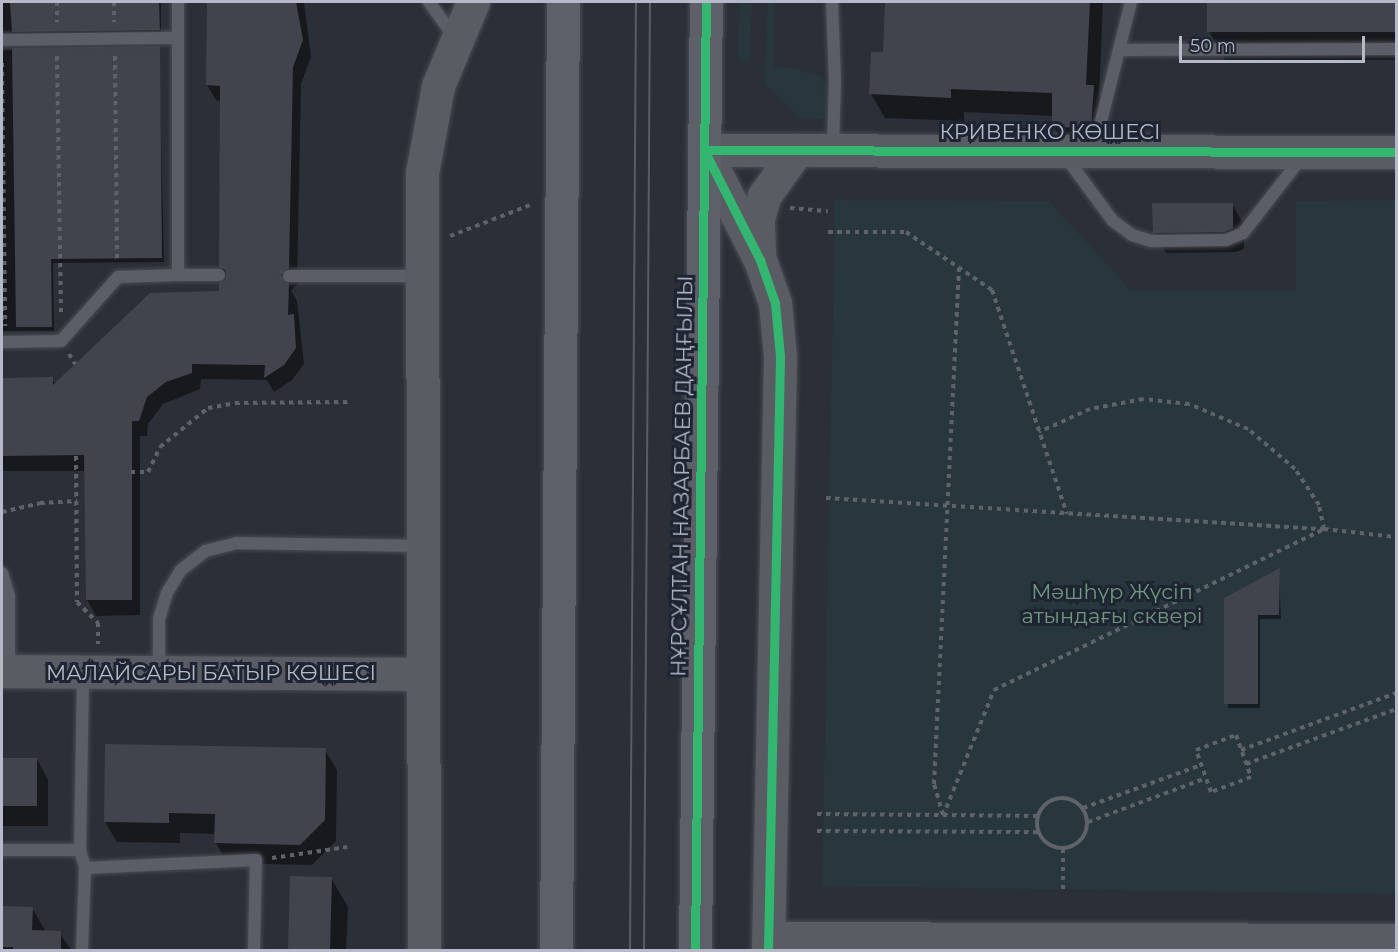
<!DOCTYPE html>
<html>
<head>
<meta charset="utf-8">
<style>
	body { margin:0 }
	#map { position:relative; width:1398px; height:952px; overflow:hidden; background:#2b2f38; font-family:Montserrat,sans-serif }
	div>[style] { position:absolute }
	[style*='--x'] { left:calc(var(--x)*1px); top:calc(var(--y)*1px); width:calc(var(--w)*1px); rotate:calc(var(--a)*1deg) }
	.green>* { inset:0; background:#28373d }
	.shadow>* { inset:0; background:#0007 }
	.building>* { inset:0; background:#41444c }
	.path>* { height:4px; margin-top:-2px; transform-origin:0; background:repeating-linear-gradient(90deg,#5f6269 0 4.5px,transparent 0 9px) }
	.path>.ring { margin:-2px; padding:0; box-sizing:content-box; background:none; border:4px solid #5f6269; border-radius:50% }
	.roads { filter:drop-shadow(0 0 2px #494c52) drop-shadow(0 0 2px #494c52) }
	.lane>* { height:12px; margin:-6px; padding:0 6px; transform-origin:6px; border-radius:6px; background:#5b5e66 }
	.secondary>* { height:33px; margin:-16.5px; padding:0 16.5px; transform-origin:16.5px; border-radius:16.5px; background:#5a5c64 }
	.primary>* { height:33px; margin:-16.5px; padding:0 16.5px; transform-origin:16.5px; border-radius:16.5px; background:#5d6068 }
	.tram>* { height:1.5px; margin:-0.75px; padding:0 0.75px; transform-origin:0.75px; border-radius:0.75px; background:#5a5c64 }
	.cycleway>* { height:9px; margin:-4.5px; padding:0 4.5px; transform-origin:4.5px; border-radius:4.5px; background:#33b770 }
	span { translate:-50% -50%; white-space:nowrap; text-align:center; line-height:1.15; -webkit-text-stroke:6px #1f2432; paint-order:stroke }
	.street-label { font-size:21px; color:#b6bac8 }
	.park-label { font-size:21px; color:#6f987f }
	.frame { position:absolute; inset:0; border:3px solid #b6bac8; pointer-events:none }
	.scale { position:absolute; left:1179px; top:36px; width:186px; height:27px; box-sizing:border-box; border:3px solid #b6bac8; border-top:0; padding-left:8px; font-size:18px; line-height:21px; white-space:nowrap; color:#b6bac8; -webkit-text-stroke:4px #1f2432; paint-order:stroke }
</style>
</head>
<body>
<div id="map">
	<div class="green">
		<i style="clip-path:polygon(740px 2px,752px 2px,750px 60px,738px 59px)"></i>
		<i style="clip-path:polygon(768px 2px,775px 2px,774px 67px,793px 68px,821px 77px,826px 87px,825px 119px,800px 118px,765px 84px)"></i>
		<i style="clip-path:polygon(835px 200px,1049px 201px,1131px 291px,1296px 291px,1296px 201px,1396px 200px,1396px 894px,822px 886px)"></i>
	</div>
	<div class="shadow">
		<i style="clip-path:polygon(2px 2px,161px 2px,161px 34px,2px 39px)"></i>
		<i style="clip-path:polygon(208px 2px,304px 2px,311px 57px,301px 84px,297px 284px,291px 291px,297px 301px,304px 364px,292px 380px,274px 392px,267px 380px,201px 379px,200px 389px,163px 404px,148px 424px,147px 436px,140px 436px,140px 615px,96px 616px,87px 600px,86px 471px,2px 471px,2px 379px,52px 379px,56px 385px,220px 292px,220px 284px,227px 278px,220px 266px,221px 101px,216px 100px,207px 85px)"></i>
		<i style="clip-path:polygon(886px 2px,1103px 2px,1099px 97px,1107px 110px,1104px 151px,1068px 151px,1054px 127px,1054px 116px,964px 112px,964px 121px,885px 118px,871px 94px,884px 53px)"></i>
		<i style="clip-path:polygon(1209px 2px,1396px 2px,1396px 60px,1225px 60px,1209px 31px)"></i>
		<i style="clip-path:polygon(159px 48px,164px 262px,53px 263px,54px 331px,2px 331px,2px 50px)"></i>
		<i style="clip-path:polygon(1232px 204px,1244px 225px,1244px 249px,1236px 252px,1166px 253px,1155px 232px)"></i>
		<i style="clip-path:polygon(1279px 570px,1281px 619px,1260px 619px,1260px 708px,1228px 708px,1226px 599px)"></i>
		<i style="clip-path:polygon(325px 750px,337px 770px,336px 841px,312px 865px,227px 863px,216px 843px,216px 834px,180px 833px,180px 843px,117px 842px,105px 822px)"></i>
		<i style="clip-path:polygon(2px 759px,37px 759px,48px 780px,48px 826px,2px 826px)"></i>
		<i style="clip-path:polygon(331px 878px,348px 907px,346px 950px,290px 950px)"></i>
		<i style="clip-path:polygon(2px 907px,32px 908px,46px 932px,60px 933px,71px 950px,2px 950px)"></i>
	</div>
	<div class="building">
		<i style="clip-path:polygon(10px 2px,159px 2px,160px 30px,12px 32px)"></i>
		<i style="clip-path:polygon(207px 2px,296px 2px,303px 40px,293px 67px,289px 268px,281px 275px,289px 284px,288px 315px,294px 314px,296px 348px,284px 365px,264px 378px,265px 365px,192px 364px,192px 373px,166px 382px,147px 397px,139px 421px,132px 421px,132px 600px,86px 600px,84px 455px,2px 456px,2px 378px,53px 377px,53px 385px,150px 293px,219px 291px,219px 283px,226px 279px,226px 270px,219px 267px,220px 86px,206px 85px)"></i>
		<i style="clip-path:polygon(885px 2px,1090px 2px,1086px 85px,1094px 85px,1091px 128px,1052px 127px,1052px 93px,951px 89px,951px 98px,869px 94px,871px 52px,883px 52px)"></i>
		<i style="clip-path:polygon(1207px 2px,1396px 2px,1396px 32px,1207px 32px)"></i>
		<i style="clip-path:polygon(160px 46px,162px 258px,51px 259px,52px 327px,16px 327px,12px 48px)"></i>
		<i style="clip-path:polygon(1152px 203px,1233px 203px,1233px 228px,1224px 232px,1153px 233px)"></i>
		<i style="clip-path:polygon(1280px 568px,1279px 615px,1258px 615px,1258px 704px,1224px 704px,1224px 598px)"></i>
		<i style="clip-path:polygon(105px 744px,326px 748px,325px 820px,300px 845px,214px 843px,215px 814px,169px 813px,169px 823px,104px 822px)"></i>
		<i style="clip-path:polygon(2px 758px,37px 758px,37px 806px,2px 806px)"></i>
		<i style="clip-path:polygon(290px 876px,332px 877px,330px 951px,288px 951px)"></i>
		<i style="clip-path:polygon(2px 906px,33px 907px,32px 930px,61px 931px,61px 951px,13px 951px,13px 947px,2px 947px)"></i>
	</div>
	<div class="path">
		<i style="--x:57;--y:2;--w:20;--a:90"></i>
		<i style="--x:114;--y:2;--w:20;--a:90"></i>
		<i style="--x:57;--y:56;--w:257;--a:89.1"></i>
		<i style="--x:115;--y:56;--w:203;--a:89.4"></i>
		<i style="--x:2;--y:63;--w:263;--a:89.3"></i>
		<i style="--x:790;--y:208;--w:38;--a:5"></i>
		<i style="--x:828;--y:232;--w:78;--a:0"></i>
		<i style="--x:906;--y:232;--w:104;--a:34"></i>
		<i style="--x:992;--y:290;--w:236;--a:71.5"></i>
		<i style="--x:450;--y:236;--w:89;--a:-21.1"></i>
		<i style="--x:69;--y:354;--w:12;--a:59"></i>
		<i style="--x:76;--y:456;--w:146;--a:89.6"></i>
		<i style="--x:77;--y:602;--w:30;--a:45"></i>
		<i style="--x:98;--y:623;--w:21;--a:90"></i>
		<i style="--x:131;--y:472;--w:17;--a:0"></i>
		<i style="--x:148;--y:472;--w:28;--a:-64"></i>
		<i style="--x:160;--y:447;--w:62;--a:-39.1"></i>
		<i style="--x:208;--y:408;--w:27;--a:-10"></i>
		<i style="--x:235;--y:403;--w:115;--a:-0.5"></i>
		<i style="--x:826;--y:498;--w:499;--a:3.6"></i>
		<i style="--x:1324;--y:529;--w:25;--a:-102"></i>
		<i style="--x:1319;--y:505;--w:43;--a:-123.7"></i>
		<i style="--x:1295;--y:469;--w:62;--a:-139.6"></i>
		<i style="--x:1248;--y:429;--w:64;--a:-157"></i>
		<i style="--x:1189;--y:404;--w:46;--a:-173.8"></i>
		<i style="--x:1143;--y:399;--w:54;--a:169.3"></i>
		<i style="--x:1090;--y:409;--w:56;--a:155.7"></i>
		<i style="--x:2;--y:512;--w:39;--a:-13"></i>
		<i style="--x:40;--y:503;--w:37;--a:-3"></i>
		<i style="--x:1236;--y:735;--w:45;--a:70.3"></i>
		<i style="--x:1251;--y:777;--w:43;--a:159.4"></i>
		<i style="--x:1211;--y:792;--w:45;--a:-109.7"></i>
		<i style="--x:1196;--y:750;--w:43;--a:-20.6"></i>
		<i style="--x:1241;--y:750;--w:165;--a:-20.2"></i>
		<i style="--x:1246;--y:764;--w:160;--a:-20.1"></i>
		<i class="ring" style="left:1037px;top:798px;width:46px;height:46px"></i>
		<i style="--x:1083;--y:808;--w:126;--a:-20"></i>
		<i style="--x:817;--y:814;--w:220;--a:0.5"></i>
		<i style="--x:943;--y:815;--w:32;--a:-106"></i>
		<i style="--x:934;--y:784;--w:517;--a:-87.23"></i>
		<i style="--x:943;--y:816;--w:136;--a:-68"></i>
		<i style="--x:994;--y:690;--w:367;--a:-26"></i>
		<i style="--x:1324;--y:529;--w:72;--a:6.3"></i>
		<i style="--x:1088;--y:822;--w:126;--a:-20.4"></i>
		<i style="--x:817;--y:831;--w:221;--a:0.3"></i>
		<i style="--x:272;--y:858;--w:76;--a:-8.3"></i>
		<i style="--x:1063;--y:889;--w:41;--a:-90"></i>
	</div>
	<div class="roads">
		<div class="lane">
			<i style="--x:178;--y:2;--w:273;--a:90"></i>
			<i style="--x:178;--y:275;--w:41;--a:0"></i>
			<i style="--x:429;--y:2;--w:44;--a:54.2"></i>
			<i style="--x:832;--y:2;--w:78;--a:87.8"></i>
			<i style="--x:835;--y:80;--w:69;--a:91.7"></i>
			<i style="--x:2;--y:40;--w:176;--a:-0.7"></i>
			<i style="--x:1119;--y:50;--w:277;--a:-0.2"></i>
			<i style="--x:1094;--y:149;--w:152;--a:-75.9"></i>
			<i style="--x:1065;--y:156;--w:81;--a:53.6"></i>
			<i style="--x:1113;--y:221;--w:24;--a:36"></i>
			<i style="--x:1132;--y:235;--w:21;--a:17"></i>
			<i style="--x:1152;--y:241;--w:74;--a:-0.8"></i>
			<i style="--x:1226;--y:240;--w:18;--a:-22"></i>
			<i style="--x:1243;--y:233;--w:96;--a:-52.2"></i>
			<i style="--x:289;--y:276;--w:131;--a:0"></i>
			<i style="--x:2;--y:342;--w:59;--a:-1"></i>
			<i style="--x:61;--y:341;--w:86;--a:-48.3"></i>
			<i style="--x:118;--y:277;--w:60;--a:-1.9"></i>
			<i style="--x:2;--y:573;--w:24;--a:73"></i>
			<i style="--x:9;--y:596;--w:74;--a:90"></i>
			<i style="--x:159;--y:671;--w:52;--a:-90"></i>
			<i style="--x:159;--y:619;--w:27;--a:-73"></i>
			<i style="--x:167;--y:593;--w:27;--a:-59"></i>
			<i style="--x:181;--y:570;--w:31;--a:-38"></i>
			<i style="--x:205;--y:551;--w:32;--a:-14"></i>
			<i style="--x:236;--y:543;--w:185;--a:0.9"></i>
			<i style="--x:2;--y:850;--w:78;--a:0"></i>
			<i style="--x:80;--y:850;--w:19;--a:74"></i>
			<i style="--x:85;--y:868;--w:82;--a:92.1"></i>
			<i style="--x:80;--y:850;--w:178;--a:-89"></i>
			<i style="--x:85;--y:868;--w:171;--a:-2.7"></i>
			<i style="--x:256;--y:860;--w:90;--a:91.3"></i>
		</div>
		<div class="secondary">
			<i style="--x:759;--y:252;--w:33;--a:-92"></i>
			<i style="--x:758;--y:219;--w:24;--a:-75"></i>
			<i style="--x:764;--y:196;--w:57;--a:-54.3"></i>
			<i style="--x:2;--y:671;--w:419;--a:0.4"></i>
			<i style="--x:768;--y:938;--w:628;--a:0.18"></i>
			<i style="--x:424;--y:950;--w:777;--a:-90.15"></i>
			<i style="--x:422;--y:173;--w:88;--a:-79.6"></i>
			<i style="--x:438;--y:86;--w:91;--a:-67.4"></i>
			<i style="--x:768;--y:950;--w:594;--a:-88.84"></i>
			<i style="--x:780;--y:356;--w:53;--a:-95.4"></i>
			<i style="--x:775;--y:303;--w:46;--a:-109.2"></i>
			<i style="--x:760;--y:260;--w:123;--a:-117"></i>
			<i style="--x:704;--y:150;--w:692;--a:0.17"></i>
		</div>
		<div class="primary">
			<i style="--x:556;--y:950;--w:948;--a:-89.58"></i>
			<i style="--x:695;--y:950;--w:948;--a:-89.34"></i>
		</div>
	</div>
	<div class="tram">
		<i style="--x:630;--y:950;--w:948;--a:-89.64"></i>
		<i style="--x:644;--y:950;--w:948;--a:-89.64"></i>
	</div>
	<div class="cycleway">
		<i style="--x:695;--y:950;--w:948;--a:-89.34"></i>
		<i style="--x:768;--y:950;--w:594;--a:-88.84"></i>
		<i style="--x:780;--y:356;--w:53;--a:-95.4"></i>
		<i style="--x:775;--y:303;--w:46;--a:-109.2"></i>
		<i style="--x:760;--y:260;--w:123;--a:-117"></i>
		<i style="--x:704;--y:150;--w:692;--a:0.17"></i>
	</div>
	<div class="street-label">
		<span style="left:1050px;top:132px">КРИВЕНКО КӨШЕСІ</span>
		<span style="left:682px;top:476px;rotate:-89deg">НҰРСҰЛТАН НАЗАРБАЕВ ДАҢҒЫЛЫ</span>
		<span style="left:211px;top:673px">МАЛАЙСАРЫ БАТЫР КӨШЕСІ</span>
	</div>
	<div class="park-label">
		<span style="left:1112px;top:604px">Мәшһүр Жүсіп<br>атындағы сквері</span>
	</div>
	<div class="frame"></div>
	<div class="scale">50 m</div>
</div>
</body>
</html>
